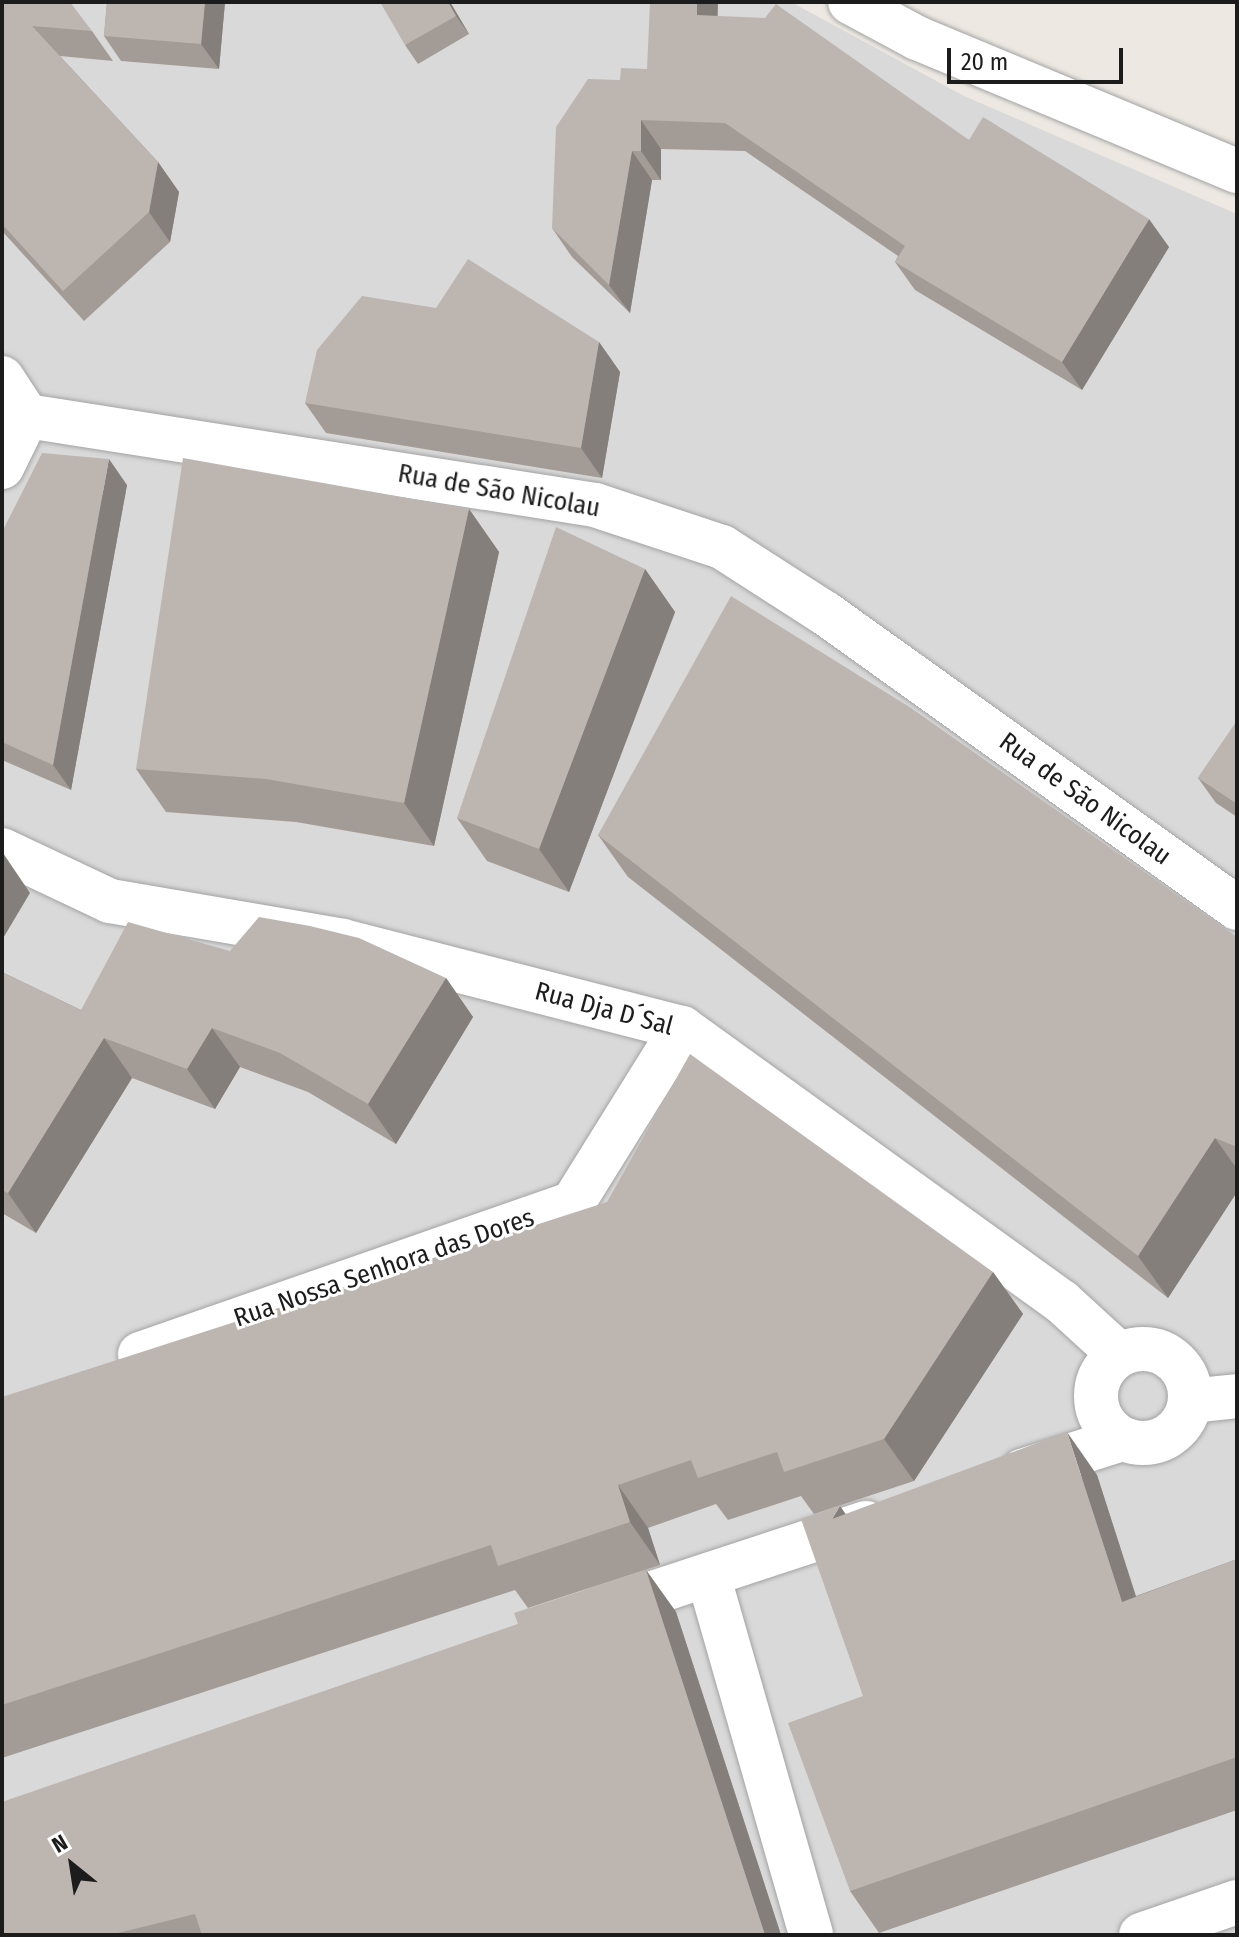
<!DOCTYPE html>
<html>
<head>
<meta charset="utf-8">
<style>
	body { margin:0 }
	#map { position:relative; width:1239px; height:1937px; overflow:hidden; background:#ede9e2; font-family:"Fira Sans Condensed",sans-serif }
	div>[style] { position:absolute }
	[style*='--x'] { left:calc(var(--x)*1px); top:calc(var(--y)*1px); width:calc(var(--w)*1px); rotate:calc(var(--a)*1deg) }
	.residential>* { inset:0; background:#dad9d9 }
	.roads { filter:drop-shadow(0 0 2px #a3a3a3) drop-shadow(0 0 2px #a3a3a3) }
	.minor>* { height:44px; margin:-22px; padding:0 22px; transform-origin:22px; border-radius:22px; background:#fff }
	.minor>.ring { margin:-22px; padding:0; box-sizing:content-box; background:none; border:44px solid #fff; border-radius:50% }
	.wall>* { inset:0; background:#a39c96 }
	.shaded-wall>* { inset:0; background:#847f7a }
	.building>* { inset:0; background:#bdb5af }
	span { translate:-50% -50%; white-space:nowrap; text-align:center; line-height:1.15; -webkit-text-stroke:6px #fff; paint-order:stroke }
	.street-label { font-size:26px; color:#1c1c1c }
	.frame { position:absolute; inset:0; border:4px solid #1c1c1c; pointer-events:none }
	.north { position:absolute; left:32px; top:1825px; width:80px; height:80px; -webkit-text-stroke:6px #fff; paint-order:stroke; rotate:330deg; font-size:22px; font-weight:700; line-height:32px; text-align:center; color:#1c1c1c }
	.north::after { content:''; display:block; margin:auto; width:28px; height:36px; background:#1c1c1c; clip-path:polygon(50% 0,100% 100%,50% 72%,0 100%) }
	.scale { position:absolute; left:947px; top:48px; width:176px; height:36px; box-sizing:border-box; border:4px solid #1c1c1c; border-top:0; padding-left:10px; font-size:24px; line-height:28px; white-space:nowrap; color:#1c1c1c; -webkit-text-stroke:6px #fff; paint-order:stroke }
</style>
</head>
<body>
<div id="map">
	<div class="residential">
		<i style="clip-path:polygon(2px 2px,791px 2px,964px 96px,1237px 214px,1237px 1935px,2px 1935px)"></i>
	</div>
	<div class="roads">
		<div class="minor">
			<i style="--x:850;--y:2;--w:76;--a:28.2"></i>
			<i style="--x:917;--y:38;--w:347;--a:22.6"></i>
			<i style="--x:2;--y:378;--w:45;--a:56.7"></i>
			<i style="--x:27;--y:416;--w:575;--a:8.91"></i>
			<i style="--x:595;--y:505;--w:134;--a:18.3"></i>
			<i style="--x:722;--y:547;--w:122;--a:32.7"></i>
			<i style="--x:825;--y:613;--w:507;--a:35.6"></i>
			<i style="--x:2;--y:467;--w:57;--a:-63.9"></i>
			<i style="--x:2;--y:850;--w:119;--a:25.3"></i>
			<i style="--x:110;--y:901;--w:236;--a:9.7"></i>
			<i style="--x:343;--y:941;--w:350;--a:14.4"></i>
			<i style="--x:682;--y:1028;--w:468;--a:35.8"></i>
			<i style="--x:1062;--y:1302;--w:77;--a:42.4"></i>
			<i class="ring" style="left:1096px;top:1349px;width:50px;height:50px"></i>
			<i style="--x:140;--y:1354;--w:459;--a:-19.2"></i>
			<i style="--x:573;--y:1203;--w:206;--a:-58.1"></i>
			<i style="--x:1190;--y:1401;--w:47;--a:-6.1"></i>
			<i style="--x:1022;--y:1471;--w:105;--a:-17.7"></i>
			<i style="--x:708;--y:1575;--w:374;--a:74"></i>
			<i style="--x:604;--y:1609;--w:276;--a:-18.2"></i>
			<i style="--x:1141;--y:1935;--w:102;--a:-19"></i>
		</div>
	</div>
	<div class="wall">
		<i style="clip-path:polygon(2px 2px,92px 31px,113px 61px,60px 56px,158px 162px,179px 192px,170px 242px,84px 321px,2px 231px)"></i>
		<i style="clip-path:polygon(107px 2px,225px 2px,219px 69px,121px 61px,104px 36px)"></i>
		<i style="clip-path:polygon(450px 2px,469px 34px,418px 64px,405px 45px)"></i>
		<i style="clip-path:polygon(718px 16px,969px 140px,1169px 247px,1082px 390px,915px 290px,895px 262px,898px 256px,745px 151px,661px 149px,661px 180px,652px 180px,630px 313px,572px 257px,552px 228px,620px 80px,647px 69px)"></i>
		<i style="clip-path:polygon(599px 342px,620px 372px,602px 478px,326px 433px,305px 403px)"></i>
		<i style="clip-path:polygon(127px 485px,71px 790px,2px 760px,2px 532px)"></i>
		<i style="clip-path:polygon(469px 509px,499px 552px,434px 846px,296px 822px,166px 812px,136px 769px)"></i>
		<i style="clip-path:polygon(645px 569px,675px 612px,569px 892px,487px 861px,457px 818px)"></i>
		<i style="clip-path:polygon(1237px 721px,1237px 817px,1216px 803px,1198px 778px)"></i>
		<i style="clip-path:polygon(598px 835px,1237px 937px,1237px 1192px,1168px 1298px,628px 877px)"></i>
		<i style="clip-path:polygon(230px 951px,446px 978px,473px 1017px,396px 1144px,308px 1092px,240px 1067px,215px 1109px,132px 1078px,36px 1233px,2px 1213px,2px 972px,81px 1010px)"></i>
		<i style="clip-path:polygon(993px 1272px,1023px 1314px,914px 1481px,814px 1514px,801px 1496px,728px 1520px,716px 1504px,648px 1528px,660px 1565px,528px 1608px,515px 1590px,2px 1758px,2px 1397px)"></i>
		<i style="clip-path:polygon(1097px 1475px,1136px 1596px,1237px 1559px,1237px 1810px,879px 1933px,850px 1891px,863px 1696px,846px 1514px)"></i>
		<i style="clip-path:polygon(646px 1570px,676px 1612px,781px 1935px,2px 1935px,518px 1624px)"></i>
	</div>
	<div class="shaded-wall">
		<i style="clip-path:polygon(205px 2px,225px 2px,219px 69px,201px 44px)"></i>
		<i style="clip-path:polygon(448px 2px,450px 2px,469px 34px,456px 16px)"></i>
		<i style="clip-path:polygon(697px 2px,718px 2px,717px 44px,697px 15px)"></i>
		<i style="clip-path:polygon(641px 120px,661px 149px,661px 180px,641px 151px)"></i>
		<i style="clip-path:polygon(632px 151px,652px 180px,630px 313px,609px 285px)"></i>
		<i style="clip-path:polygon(158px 162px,179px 192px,170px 242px,149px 212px)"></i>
		<i style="clip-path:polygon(1149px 219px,1169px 247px,1082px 390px,1062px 362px)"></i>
		<i style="clip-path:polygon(599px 342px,620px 372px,602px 478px,581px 448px)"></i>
		<i style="clip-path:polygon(109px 459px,127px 485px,71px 790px,53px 765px)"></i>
		<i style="clip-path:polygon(469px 509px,499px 552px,434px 846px,404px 803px)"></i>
		<i style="clip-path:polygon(645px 569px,675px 612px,569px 892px,539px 849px)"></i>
		<i style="clip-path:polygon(3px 853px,30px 893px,2px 940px,2px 854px)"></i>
		<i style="clip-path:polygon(446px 978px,473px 1017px,396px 1144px,368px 1104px)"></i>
		<i style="clip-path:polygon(212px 1028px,240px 1067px,215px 1109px,187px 1069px)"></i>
		<i style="clip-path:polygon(104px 1038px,132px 1078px,36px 1233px,8px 1193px)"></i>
		<i style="clip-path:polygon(1215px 1138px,1237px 1169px,1237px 1192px,1168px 1298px,1138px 1256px)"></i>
		<i style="clip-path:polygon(993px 1272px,1023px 1314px,914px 1481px,884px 1439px)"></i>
		<i style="clip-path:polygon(1067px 1432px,1097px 1475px,1151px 1644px,1122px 1602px)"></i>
		<i style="clip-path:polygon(618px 1485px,648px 1528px,660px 1565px,630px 1522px)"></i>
		<i style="clip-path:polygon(840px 1506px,870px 1548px,832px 1519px)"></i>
		<i style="clip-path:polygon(646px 1570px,676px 1612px,781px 1935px,765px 1935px)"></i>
	</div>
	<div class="building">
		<i style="clip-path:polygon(2px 2px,70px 2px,92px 31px,32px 26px,158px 162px,149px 212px,63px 291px,2px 224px)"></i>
		<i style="clip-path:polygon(107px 2px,205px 2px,201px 44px,104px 36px)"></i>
		<i style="clip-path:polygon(380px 2px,448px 2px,456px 16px,405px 45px)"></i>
		<i style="clip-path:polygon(650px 2px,697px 2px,697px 15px,765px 18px,776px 4px,969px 140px,983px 117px,1149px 219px,1062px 362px,895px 262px,905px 246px,725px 123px,641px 120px,641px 151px,632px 151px,609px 285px,552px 228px,556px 127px,588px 79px,620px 80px,621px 68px,647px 69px)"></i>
		<i style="clip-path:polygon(468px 259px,599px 342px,581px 448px,305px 403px,317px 350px,362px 296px,436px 308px)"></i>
		<i style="clip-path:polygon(42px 453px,109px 459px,53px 765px,2px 742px,2px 532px)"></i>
		<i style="clip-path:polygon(183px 458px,469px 509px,404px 803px,266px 779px,136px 769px)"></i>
		<i style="clip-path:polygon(556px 527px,645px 569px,539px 849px,457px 818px)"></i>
		<i style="clip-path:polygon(731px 596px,911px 708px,1237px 937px,1237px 1147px,1215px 1138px,1138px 1256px,598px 835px)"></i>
		<i style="clip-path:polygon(1237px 721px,1237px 804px,1198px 778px)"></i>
		<i style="clip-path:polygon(259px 917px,310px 926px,359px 938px,446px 978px,368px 1104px,280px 1053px,212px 1028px,187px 1069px,104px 1038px,8px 1193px,2px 1190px,2px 972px,81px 1010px,128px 922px,230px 951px)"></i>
		<i style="clip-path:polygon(690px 1054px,993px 1272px,884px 1439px,784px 1472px,777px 1452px,698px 1478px,691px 1460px,618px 1485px,630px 1522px,498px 1566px,491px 1545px,2px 1705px,2px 1397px,607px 1202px)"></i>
		<i style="clip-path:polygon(1067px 1432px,1122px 1602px,1237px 1559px,1237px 1757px,850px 1891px,788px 1723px,863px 1696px,801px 1519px,840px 1506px,832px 1519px)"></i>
		<i style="clip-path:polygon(646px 1570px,765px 1935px,202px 1935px,195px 1914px,110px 1935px,2px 1935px,2px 1802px,518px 1624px,514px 1613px)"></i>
	</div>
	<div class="street-label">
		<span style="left:499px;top:491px;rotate:10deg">Rua de São Nicolau</span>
		<span style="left:1085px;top:799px;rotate:36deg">Rua de São Nicolau</span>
		<span style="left:604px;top:1009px;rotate:15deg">Rua Dja D´Sal</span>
		<span style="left:384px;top:1268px;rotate:-19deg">Rua Nossa Senhora das Dores</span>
	</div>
	<div class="frame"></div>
	<div class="north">N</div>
	<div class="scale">20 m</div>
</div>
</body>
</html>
